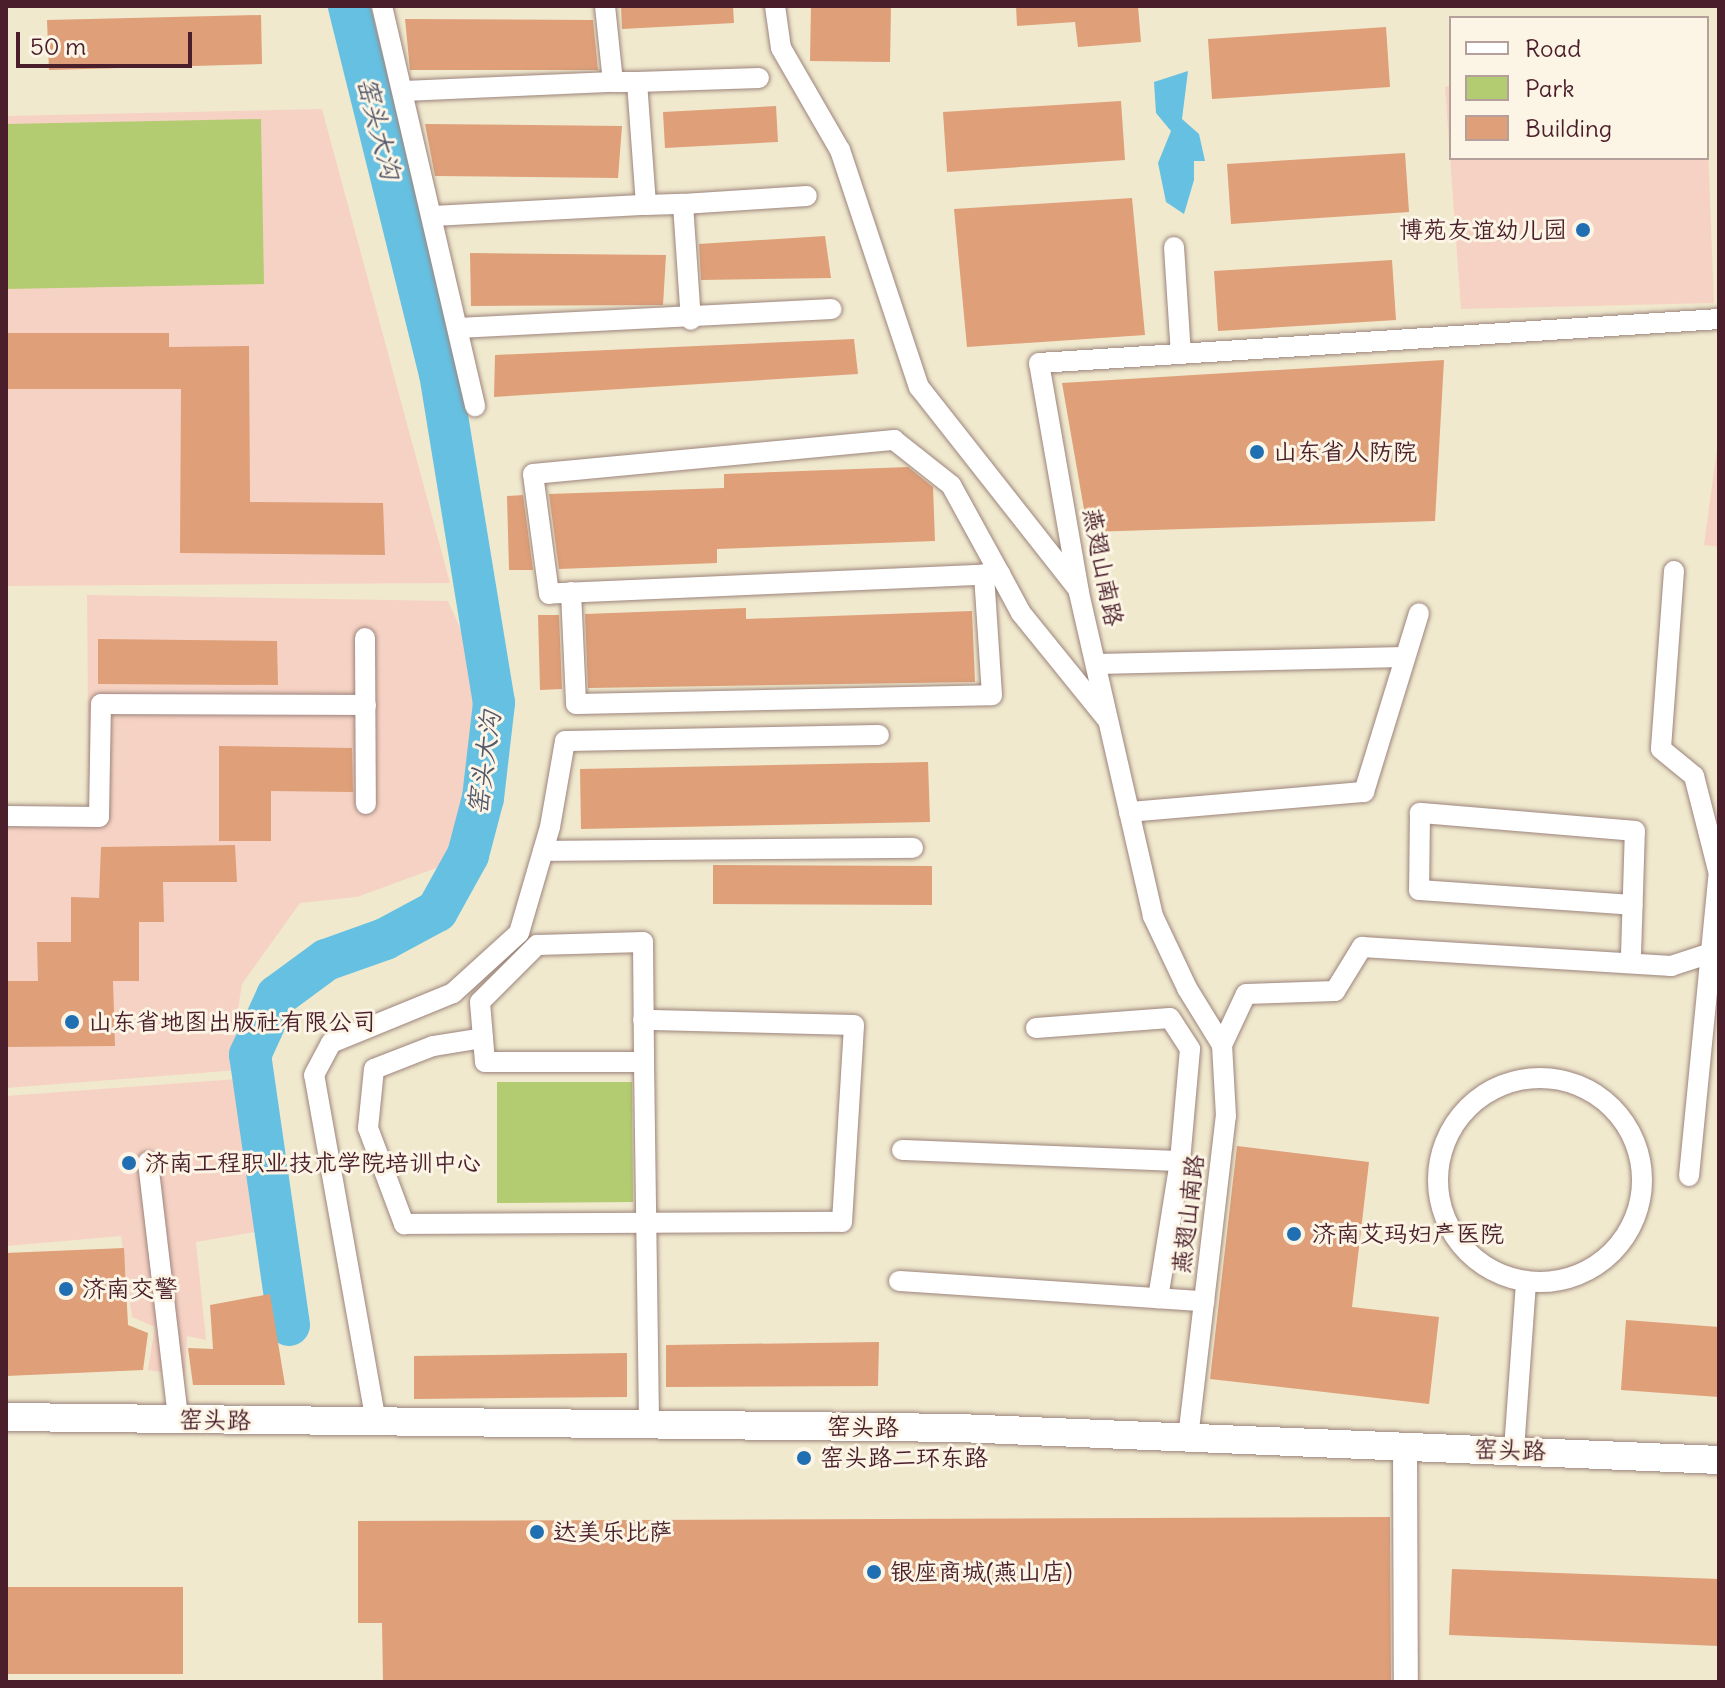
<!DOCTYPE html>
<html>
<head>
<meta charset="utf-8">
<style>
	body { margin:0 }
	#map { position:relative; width:1725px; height:1688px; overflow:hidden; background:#f0e9ce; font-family:Delius,"LXGW WenKai TC",sans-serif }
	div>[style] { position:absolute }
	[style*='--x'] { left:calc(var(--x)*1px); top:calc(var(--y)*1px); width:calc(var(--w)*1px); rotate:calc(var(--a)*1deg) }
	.built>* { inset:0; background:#f6d2c4 }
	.green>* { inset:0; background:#b3cc71 }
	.water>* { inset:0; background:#65c0e2 }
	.river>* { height:42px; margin:-21px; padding:0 21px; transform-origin:21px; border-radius:21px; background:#65c0e2 }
	.building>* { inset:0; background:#de9f79 }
	.roads { filter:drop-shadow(0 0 2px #9d847c) drop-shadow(0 0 2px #9d847c) }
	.minor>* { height:20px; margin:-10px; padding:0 10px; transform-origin:10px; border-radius:10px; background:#fff }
	.minor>.ring { margin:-10px; padding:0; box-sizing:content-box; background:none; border:20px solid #fff; border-radius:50% }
	.tertiary>* { height:24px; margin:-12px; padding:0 12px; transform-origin:12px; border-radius:12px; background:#fff }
	.secondary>* { height:28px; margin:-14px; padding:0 14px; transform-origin:14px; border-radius:14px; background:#fff }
	.dots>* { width:22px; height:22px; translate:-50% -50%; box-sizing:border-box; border:4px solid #fcf5e5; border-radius:50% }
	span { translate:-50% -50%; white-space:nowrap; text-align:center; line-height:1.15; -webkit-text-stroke:6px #fcf5e5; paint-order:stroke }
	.poi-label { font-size:24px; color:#4a1f2b }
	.right { translate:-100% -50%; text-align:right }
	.left { translate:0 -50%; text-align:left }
	.street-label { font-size:24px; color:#4a1f2b }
	.water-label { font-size:26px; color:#53576b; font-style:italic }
	.frame { position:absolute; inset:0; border:8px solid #4a1f2b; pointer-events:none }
	.legend { position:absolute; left:1449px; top:16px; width:260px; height:144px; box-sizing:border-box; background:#fcf5e5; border:2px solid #b59f9b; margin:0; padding:10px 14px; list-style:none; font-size:24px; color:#4a1f2b }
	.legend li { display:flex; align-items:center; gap:16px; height:40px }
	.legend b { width:40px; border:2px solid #b59f9b }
	.scale { position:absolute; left:16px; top:32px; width:176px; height:36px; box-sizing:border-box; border:4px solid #4a1f2b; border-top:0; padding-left:10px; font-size:24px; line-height:28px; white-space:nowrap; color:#4a1f2b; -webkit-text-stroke:6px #fcf5e5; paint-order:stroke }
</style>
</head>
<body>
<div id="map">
	<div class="built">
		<i style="clip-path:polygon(1451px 86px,1451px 158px,1707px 158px,1707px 121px,1714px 303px,1461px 309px,1445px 87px)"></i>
		<i style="clip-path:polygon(322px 109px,450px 583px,6px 586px,6px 116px)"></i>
		<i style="clip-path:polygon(1719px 434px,1719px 547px,1704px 545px)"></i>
		<i style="clip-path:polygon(87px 595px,448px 601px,494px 703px,489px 788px,439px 867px,357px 897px,300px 903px,242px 984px,235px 1028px,239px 1070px,6px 1088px,6px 825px,89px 825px)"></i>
		<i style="clip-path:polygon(238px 1079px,261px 1231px,196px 1242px,206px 1340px,187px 1336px,185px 1376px,148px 1370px,155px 1327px,132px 1317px,121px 1236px,6px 1246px,6px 1096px)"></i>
	</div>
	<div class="green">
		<i style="clip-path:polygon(261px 119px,264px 284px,6px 289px,6px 124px)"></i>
		<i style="clip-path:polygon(497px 1082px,632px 1082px,633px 1202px,497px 1203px)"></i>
	</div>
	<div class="water">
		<i style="clip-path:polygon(1188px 71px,1182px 119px,1199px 134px,1205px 161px,1194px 161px,1194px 180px,1184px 214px,1166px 202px,1158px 163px,1171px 131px,1156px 113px,1154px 82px)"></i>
	</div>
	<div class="river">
		<i style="--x:289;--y:1325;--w:273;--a:-98.2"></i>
		<i style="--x:250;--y:1055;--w:65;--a:-65.4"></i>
		<i style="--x:277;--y:996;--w:61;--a:-36.3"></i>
		<i style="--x:326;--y:960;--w:63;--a:-19.6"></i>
		<i style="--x:385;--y:939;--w:59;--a:-28.3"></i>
		<i style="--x:437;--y:911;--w:64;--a:-61"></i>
		<i style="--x:468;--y:855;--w:59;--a:-75.3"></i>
		<i style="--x:483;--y:798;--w:96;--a:-83.4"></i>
		<i style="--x:494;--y:703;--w:333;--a:-99.3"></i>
		<i style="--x:440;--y:374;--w:379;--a:-103.9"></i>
	</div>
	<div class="building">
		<i style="clip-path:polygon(621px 6px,733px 6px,734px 23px,622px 29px)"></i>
		<i style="clip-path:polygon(811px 6px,891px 6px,890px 62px,810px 61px)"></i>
		<i style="clip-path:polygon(1016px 6px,1138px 6px,1141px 42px,1078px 47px,1075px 22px,1017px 26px)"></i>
		<i style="clip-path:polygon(261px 15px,262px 64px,49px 70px,47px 20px)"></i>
		<i style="clip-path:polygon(405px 19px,593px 20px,598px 70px,410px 70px)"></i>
		<i style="clip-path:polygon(1386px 27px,1390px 87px,1212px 99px,1208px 39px)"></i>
		<i style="clip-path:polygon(1121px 101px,1125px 160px,947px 172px,943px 112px)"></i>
		<i style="clip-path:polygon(776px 106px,778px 142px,665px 148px,663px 112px)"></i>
		<i style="clip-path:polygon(425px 124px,622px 126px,618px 178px,435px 176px)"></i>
		<i style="clip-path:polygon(1405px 153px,1409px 212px,1231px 224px,1227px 164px)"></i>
		<i style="clip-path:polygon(1132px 198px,1145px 335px,967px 347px,954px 209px)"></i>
		<i style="clip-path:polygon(825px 236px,831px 278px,701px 280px,699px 244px)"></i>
		<i style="clip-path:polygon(470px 253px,666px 255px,663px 305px,471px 306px)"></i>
		<i style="clip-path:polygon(1392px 260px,1396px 320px,1218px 331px,1214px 271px)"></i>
		<i style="clip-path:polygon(6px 333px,169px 333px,169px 347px,249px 346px,250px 502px,383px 503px,385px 555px,180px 553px,181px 389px,6px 389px)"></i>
		<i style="clip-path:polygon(854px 339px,858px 374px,494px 397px,495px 355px)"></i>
		<i style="clip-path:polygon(1444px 360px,1435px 521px,1088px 532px,1062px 383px)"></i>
		<i style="clip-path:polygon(908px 467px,933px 487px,935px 541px,717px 549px,717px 563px,559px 569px,549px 494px,724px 488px,724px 474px)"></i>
		<i style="clip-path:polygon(523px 495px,533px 570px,509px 570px,507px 496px)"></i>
		<i style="clip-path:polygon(746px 608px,746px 619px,972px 611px,975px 682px,588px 688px,585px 614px)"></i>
		<i style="clip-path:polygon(538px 615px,559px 615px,562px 689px,540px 690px)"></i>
		<i style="clip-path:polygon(98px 639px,277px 641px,278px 685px,98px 684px)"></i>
		<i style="clip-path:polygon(219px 746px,352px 748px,353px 792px,271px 791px,271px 841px,219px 841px)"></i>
		<i style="clip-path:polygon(928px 762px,930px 822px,581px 829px,580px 769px)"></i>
		<i style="clip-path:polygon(235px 845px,237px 882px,163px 882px,164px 922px,139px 922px,139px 981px,113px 981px,115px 1046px,6px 1047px,6px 981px,38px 981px,37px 942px,71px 942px,71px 897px,99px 898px,101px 847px)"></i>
		<i style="clip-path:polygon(713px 865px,932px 866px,932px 905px,713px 904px)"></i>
		<i style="clip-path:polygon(1237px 1146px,1369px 1162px,1352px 1307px,1439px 1317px,1429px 1404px,1210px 1379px)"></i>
		<i style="clip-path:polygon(124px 1248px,128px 1325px,148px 1333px,143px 1370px,6px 1376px,6px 1253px)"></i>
		<i style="clip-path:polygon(270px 1294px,285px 1385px,193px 1385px,188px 1348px,213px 1349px,210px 1305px)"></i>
		<i style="clip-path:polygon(1626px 1320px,1719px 1327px,1719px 1397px,1621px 1390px)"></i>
		<i style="clip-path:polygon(879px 1342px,878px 1386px,666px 1387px,666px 1345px)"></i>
		<i style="clip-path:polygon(627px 1353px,627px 1397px,414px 1399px,414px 1356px)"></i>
		<i style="clip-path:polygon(1390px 1517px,1391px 1682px,383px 1682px,382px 1623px,358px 1623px,358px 1521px)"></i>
		<i style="clip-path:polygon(1452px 1569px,1719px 1579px,1719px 1646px,1449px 1635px)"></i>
		<i style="clip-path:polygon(6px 1587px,183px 1587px,183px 1674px,6px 1674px)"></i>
	</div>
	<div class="roads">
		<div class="minor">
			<i style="--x:382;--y:6;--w:411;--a:76.9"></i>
			<i style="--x:605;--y:6;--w:76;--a:84"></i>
			<i style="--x:613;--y:82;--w:24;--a:0"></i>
			<i style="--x:637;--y:82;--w:123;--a:85.8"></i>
			<i style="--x:646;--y:205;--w:37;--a:-2"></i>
			<i style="--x:683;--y:204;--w:116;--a:86.1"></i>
			<i style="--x:775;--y:6;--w:42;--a:81.9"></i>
			<i style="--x:781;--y:48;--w:118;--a:60"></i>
			<i style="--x:840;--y:150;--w:250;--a:71.6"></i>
			<i style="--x:919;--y:387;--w:256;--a:51.8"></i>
			<i style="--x:637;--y:82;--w:122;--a:-1.9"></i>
			<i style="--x:404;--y:91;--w:209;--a:-2.5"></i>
			<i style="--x:683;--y:204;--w:124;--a:-3.7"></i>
			<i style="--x:433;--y:216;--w:213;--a:-3"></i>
			<i style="--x:1174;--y:247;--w:107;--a:86.3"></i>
			<i style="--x:458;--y:328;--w:374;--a:-2.9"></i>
			<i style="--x:1674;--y:571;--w:178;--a:94.2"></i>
			<i style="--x:1661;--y:749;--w:43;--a:39.3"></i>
			<i style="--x:1694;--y:776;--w:97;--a:75.7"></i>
			<i style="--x:1000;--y:574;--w:451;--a:177.5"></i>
			<i style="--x:549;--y:594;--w:121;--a:-97.6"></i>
			<i style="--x:533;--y:474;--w:363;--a:-5.4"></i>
			<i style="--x:894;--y:440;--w:73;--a:38.3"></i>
			<i style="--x:951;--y:485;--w:102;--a:61.2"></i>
			<i style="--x:1000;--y:574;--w:44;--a:61.7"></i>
			<i style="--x:1021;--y:613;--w:135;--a:51"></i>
			<i style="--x:571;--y:592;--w:112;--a:87.4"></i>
			<i style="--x:576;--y:704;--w:416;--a:-1.2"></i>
			<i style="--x:992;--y:695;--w:121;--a:-93.8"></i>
			<i style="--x:365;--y:638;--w:166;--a:89.7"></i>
			<i style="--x:1096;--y:664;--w:309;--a:-1.3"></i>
			<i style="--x:1129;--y:812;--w:236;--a:-4.9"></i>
			<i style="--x:1364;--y:792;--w:187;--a:-72.9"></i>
			<i style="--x:6;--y:816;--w:93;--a:0.6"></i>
			<i style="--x:99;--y:817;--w:113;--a:-89"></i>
			<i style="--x:101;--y:704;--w:265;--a:0.2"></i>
			<i style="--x:543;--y:851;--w:370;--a:-0.5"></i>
			<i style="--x:1631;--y:955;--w:124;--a:-88.2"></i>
			<i style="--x:1635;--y:831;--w:216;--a:-175.2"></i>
			<i style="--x:1420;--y:813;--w:77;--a:90.7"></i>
			<i style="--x:1419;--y:890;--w:214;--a:4"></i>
			<i style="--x:1036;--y:1028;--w:134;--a:-4.3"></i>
			<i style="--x:1170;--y:1018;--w:37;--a:57"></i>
			<i style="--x:1190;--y:1049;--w:112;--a:95.1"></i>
			<i style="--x:483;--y:1038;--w:51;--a:170.9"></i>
			<i style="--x:433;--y:1046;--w:63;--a:158.7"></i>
			<i style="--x:374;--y:1069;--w:59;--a:95.8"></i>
			<i style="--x:368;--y:1128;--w:103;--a:69.4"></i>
			<i style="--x:404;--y:1224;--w:438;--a:-0.3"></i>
			<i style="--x:842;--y:1222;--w:197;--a:-86.5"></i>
			<i style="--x:854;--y:1025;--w:211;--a:-178.6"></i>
			<i style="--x:1222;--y:1045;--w:56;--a:-64.8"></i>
			<i style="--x:1246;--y:994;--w:89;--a:-1.9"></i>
			<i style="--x:1335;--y:991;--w:52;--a:-58.5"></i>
			<i style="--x:1362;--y:947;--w:310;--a:3.5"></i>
			<i style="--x:1671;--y:966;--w:42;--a:-18"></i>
			<i style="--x:644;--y:1062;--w:159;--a:180"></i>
			<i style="--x:485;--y:1062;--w:60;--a:-94.8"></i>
			<i style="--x:480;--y:1002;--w:81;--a:-45"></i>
			<i style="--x:537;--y:945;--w:106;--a:-1.6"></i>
			<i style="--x:643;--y:942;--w:120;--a:89.5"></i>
			<i style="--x:644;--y:1062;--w:363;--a:89.2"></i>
			<i class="ring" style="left:1438px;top:1078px;width:184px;height:184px"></i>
			<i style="--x:902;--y:1150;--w:278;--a:2.3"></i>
			<i style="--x:1180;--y:1161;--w:139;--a:99.1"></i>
			<i style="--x:148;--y:1162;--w:259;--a:83.3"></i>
			<i style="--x:1689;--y:1176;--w:307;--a:-84.4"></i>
			<i style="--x:899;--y:1281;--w:306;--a:3.8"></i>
			<i style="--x:376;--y:1422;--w:352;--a:-100.1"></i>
			<i style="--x:314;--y:1075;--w:36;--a:-62"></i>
			<i style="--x:331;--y:1043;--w:132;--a:-22.3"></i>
			<i style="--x:453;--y:993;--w:89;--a:-42.3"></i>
			<i style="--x:519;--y:933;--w:110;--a:-73.7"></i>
			<i style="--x:550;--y:827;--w:87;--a:-80.1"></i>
			<i style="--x:565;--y:741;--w:314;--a:-1.1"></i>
			<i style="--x:1188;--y:1438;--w:324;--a:-83.3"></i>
			<i style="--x:1226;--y:1116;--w:71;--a:-93.2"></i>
			<i style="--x:1222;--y:1045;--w:67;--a:-121.6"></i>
			<i style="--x:1187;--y:988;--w:80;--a:-115.3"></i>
			<i style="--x:1153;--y:916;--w:332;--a:-102.9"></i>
			<i style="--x:1079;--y:592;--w:232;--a:-99.9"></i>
			<i style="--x:1039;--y:363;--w:681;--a:-3.7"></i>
			<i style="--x:1514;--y:1450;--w:168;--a:-85.9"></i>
		</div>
		<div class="tertiary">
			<i style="--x:1405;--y:1446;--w:236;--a:89.8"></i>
		</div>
		<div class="secondary">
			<i style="--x:6;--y:1417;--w:953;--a:0.66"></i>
			<i style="--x:959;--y:1428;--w:761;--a:2.41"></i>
		</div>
	</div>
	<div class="dots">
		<i style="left:1583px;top:230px;background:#1f6fb2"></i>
		<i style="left:1257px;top:452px;background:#1f6fb2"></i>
		<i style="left:72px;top:1022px;background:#1f6fb2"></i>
		<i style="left:129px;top:1163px;background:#1f6fb2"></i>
		<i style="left:1294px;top:1234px;background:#1f6fb2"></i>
		<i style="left:66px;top:1289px;background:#1f6fb2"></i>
		<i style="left:804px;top:1458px;background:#1f6fb2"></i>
		<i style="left:537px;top:1532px;background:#1f6fb2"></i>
		<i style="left:874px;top:1572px;background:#1f6fb2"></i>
	</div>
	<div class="poi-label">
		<span class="right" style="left:1567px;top:230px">博苑友谊幼儿园</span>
		<span class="left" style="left:1273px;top:452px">山东省人防院</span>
		<span class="left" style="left:88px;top:1022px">山东省地图出版社有限公司</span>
		<span class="left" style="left:145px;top:1163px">济南工程职业技术学院培训中心</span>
		<span class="left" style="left:1312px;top:1234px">济南艾玛妇产医院</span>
		<span class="left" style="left:82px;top:1289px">济南交警</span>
		<span class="left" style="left:820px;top:1458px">窑头路二环东路</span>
		<span class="left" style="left:553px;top:1532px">达美乐比萨</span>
		<span class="left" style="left:890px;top:1572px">银座商城(燕山店)</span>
	</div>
	<div class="street-label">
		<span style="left:1103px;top:567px;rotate:79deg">燕翅山南路</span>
		<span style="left:1188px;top:1214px;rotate:-83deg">燕翅山南路</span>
		<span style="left:215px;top:1420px;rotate:1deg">窑头路</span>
		<span style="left:863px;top:1427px;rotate:1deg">窑头路</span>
		<span style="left:1510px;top:1450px;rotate:2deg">窑头路</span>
	</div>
	<div class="water-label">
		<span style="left:379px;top:128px;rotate:76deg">窑头大沟</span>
		<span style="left:484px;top:763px;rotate:-82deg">窑头大沟</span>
	</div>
	<div class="frame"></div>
	<ul class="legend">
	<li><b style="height:10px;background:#fff"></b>Road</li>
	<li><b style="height:22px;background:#b3cc71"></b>Park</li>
	<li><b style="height:22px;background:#de9f79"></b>Building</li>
	</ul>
	<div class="scale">50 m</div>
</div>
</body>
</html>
